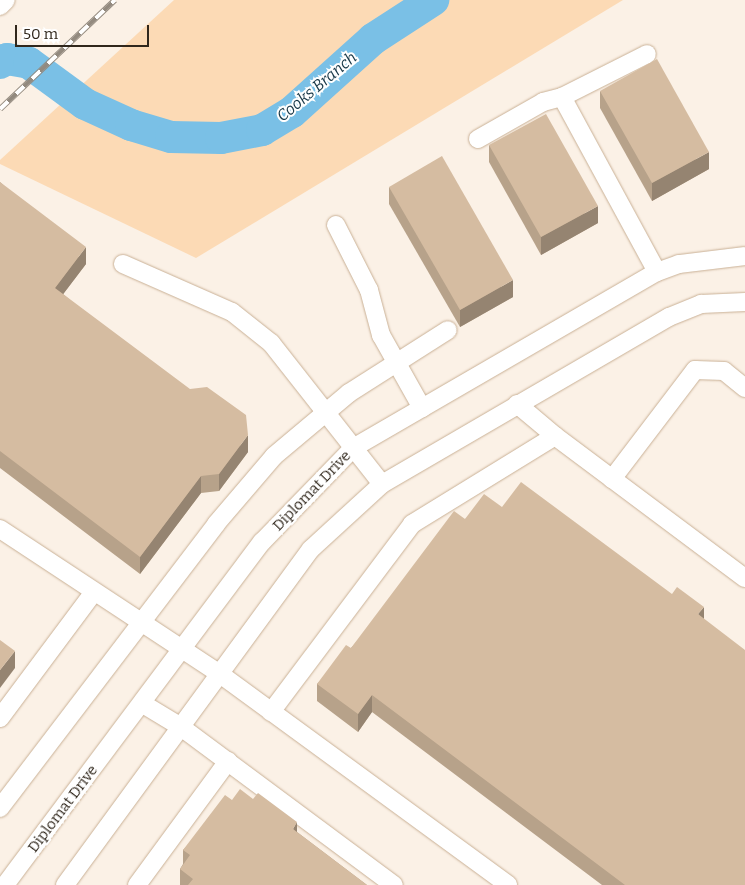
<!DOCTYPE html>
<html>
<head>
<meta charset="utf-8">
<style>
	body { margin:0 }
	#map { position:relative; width:745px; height:885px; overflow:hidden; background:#fbf1e6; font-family:Bitter,serif }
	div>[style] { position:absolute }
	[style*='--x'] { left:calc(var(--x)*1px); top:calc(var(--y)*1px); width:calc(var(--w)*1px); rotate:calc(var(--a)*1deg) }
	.green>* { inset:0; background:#fcdab5 }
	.river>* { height:32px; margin:-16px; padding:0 16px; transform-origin:16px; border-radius:16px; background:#7ac0e6 }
	.roads { filter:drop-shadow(0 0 1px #c9b095) drop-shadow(0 0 1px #c9b095) }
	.minor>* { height:18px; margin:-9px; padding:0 9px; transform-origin:9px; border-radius:9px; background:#fff }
	.rail>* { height:5.5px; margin-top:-2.75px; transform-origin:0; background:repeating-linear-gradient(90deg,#fff 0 11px,#938a7f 0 22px); box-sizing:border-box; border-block:1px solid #938a7f }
	.wall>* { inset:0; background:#b7a28a }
	.shaded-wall>* { inset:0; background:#958471 }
	.building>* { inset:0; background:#d5bca1 }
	span { translate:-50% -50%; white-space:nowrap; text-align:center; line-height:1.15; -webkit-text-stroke:4px #fff; paint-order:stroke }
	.street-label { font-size:15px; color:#30271c }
	.water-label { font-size:16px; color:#173747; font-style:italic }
	.scale { position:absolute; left:15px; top:25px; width:134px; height:22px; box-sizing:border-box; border:2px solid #30271c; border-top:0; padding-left:6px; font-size:15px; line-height:18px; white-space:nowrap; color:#30271c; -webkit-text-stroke:4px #fff; paint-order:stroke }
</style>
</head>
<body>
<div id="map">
	<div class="green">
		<i style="clip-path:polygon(174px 0,623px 0,196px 258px,0 164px,0 160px)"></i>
	</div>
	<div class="river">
		<i style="--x:0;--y:63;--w:8;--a:-30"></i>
		<i style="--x:7;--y:59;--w:22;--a:10"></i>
		<i style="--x:29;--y:63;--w:69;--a:36.2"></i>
		<i style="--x:85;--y:104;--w:51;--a:24.5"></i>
		<i style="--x:131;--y:125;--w:42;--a:16.7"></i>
		<i style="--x:171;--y:137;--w:50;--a:1.1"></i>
		<i style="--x:221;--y:138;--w:42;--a:-11"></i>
		<i style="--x:262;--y:130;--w:35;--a:-31"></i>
		<i style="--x:292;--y:112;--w:109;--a:-42"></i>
		<i style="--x:373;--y:39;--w:72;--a:-33"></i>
	</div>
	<div class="roads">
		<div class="minor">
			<i style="--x:0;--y:6;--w:8;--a:-45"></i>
			<i style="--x:562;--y:97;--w:199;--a:61.5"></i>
			<i style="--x:478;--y:139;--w:75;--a:-29.6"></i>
			<i style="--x:543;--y:102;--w:20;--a:-15"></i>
			<i style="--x:562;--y:97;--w:95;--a:-26.8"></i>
			<i style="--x:336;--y:225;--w:73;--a:63.1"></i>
			<i style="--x:369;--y:290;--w:47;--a:75.1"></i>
			<i style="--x:381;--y:335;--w:84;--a:60.7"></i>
			<i style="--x:123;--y:264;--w:119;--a:23.8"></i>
			<i style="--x:232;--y:312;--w:50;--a:38.5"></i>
			<i style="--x:271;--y:343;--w:179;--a:51.8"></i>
			<i style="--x:517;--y:404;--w:50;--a:40.1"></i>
			<i style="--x:612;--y:479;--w:137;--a:-52.7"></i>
			<i style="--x:695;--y:370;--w:29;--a:2"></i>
			<i style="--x:724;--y:371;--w:27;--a:39"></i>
			<i style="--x:0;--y:529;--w:263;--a:33.4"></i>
			<i style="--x:220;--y:674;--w:357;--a:36.2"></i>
			<i style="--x:143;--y:704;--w:44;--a:31.2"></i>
			<i style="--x:181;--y:727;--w:265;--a:36.6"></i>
			<i style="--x:271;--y:712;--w:235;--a:-53.1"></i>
			<i style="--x:412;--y:524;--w:168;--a:-31.6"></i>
			<i style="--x:555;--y:436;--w:237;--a:36.8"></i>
			<i style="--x:0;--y:718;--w:157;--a:-53.3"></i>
			<i style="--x:0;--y:808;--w:357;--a:-52.7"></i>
			<i style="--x:216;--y:524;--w:89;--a:-49.5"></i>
			<i style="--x:274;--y:456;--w:98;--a:-40"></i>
			<i style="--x:349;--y:393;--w:117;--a:-32.5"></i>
			<i style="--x:5;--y:885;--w:429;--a:-53.2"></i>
			<i style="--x:262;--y:542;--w:131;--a:-45.9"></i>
			<i style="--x:353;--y:448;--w:351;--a:-30.1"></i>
			<i style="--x:657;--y:272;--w:23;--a:-20"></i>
			<i style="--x:679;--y:264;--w:66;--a:-6.9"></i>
			<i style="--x:65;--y:885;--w:416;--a:-53.8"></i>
			<i style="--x:311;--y:549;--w:96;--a:-42.5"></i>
			<i style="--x:382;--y:484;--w:332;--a:-30.2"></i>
			<i style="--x:669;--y:317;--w:35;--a:-22"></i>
			<i style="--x:701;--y:304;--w:44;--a:-2.6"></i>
			<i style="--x:137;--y:885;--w:154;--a:-53.7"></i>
		</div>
	</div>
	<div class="rail">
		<i style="--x:0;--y:109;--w:158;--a:-43.5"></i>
	</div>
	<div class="wall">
		<i style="clip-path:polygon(600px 91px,709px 169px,652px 201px,600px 108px)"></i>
		<i style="clip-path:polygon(489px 145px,598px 223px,541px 255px,489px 162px)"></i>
		<i style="clip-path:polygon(0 182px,86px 264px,63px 294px,248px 452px,219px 491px,201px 493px,140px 574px,0 468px)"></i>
		<i style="clip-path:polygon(389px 187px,513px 297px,460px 327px,389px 204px)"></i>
		<i style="clip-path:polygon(502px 507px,704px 619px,745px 885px,602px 885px,372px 712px,358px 732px,317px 701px,317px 684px,351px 648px,465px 519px)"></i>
		<i style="clip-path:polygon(232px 800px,297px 832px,367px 885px,180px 885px,180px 869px,183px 864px,183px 850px)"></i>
	</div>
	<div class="shaded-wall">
		<i style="clip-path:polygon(709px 152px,709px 169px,652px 201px,652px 183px)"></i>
		<i style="clip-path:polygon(598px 206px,598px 223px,541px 255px,541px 237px)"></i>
		<i style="clip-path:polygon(86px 247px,86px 264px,55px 305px,55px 288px)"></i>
		<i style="clip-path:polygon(513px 280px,513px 297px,460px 327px,460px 310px)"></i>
		<i style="clip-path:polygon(248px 435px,248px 452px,219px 491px,219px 474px)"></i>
		<i style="clip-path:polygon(201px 476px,201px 493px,140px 574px,140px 557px)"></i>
		<i style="clip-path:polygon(704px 607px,704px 624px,698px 614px)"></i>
		<i style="clip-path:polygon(15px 651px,15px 668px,0 688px,0 670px)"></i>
		<i style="clip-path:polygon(372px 695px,372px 712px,358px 732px,358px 714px)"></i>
		<i style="clip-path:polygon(297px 822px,297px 840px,293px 829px)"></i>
	</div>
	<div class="building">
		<i style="clip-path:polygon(657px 59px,709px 152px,652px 183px,600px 91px)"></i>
		<i style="clip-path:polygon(546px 114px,598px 206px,541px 237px,489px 145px)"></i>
		<i style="clip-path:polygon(442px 156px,513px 280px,460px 310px,389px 187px)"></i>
		<i style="clip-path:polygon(0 182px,86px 247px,55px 288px,190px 389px,207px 387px,246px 415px,248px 435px,219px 474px,201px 476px,140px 557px,0 451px)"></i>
		<i style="clip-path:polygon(521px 482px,672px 594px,677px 587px,704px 607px,698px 614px,745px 650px,745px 885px,625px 885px,372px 695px,358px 714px,317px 684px,346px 645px,351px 648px,454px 511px,465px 519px,484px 494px,502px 507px)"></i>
		<i style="clip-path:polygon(0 640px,15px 651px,0 670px)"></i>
		<i style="clip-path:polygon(240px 789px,253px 799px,258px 793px,297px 822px,293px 829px,367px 885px,188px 885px,193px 879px,180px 869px,190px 855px,183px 850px,225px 795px,232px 800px)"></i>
	</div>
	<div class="street-label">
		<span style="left:312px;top:491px;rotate:-46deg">Diplomat Drive</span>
		<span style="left:63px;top:809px;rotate:-53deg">Diplomat Drive</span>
	</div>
	<div class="water-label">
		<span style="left:317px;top:87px;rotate:-40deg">Cooks Branch</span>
	</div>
	<div class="scale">50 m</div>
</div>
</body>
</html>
